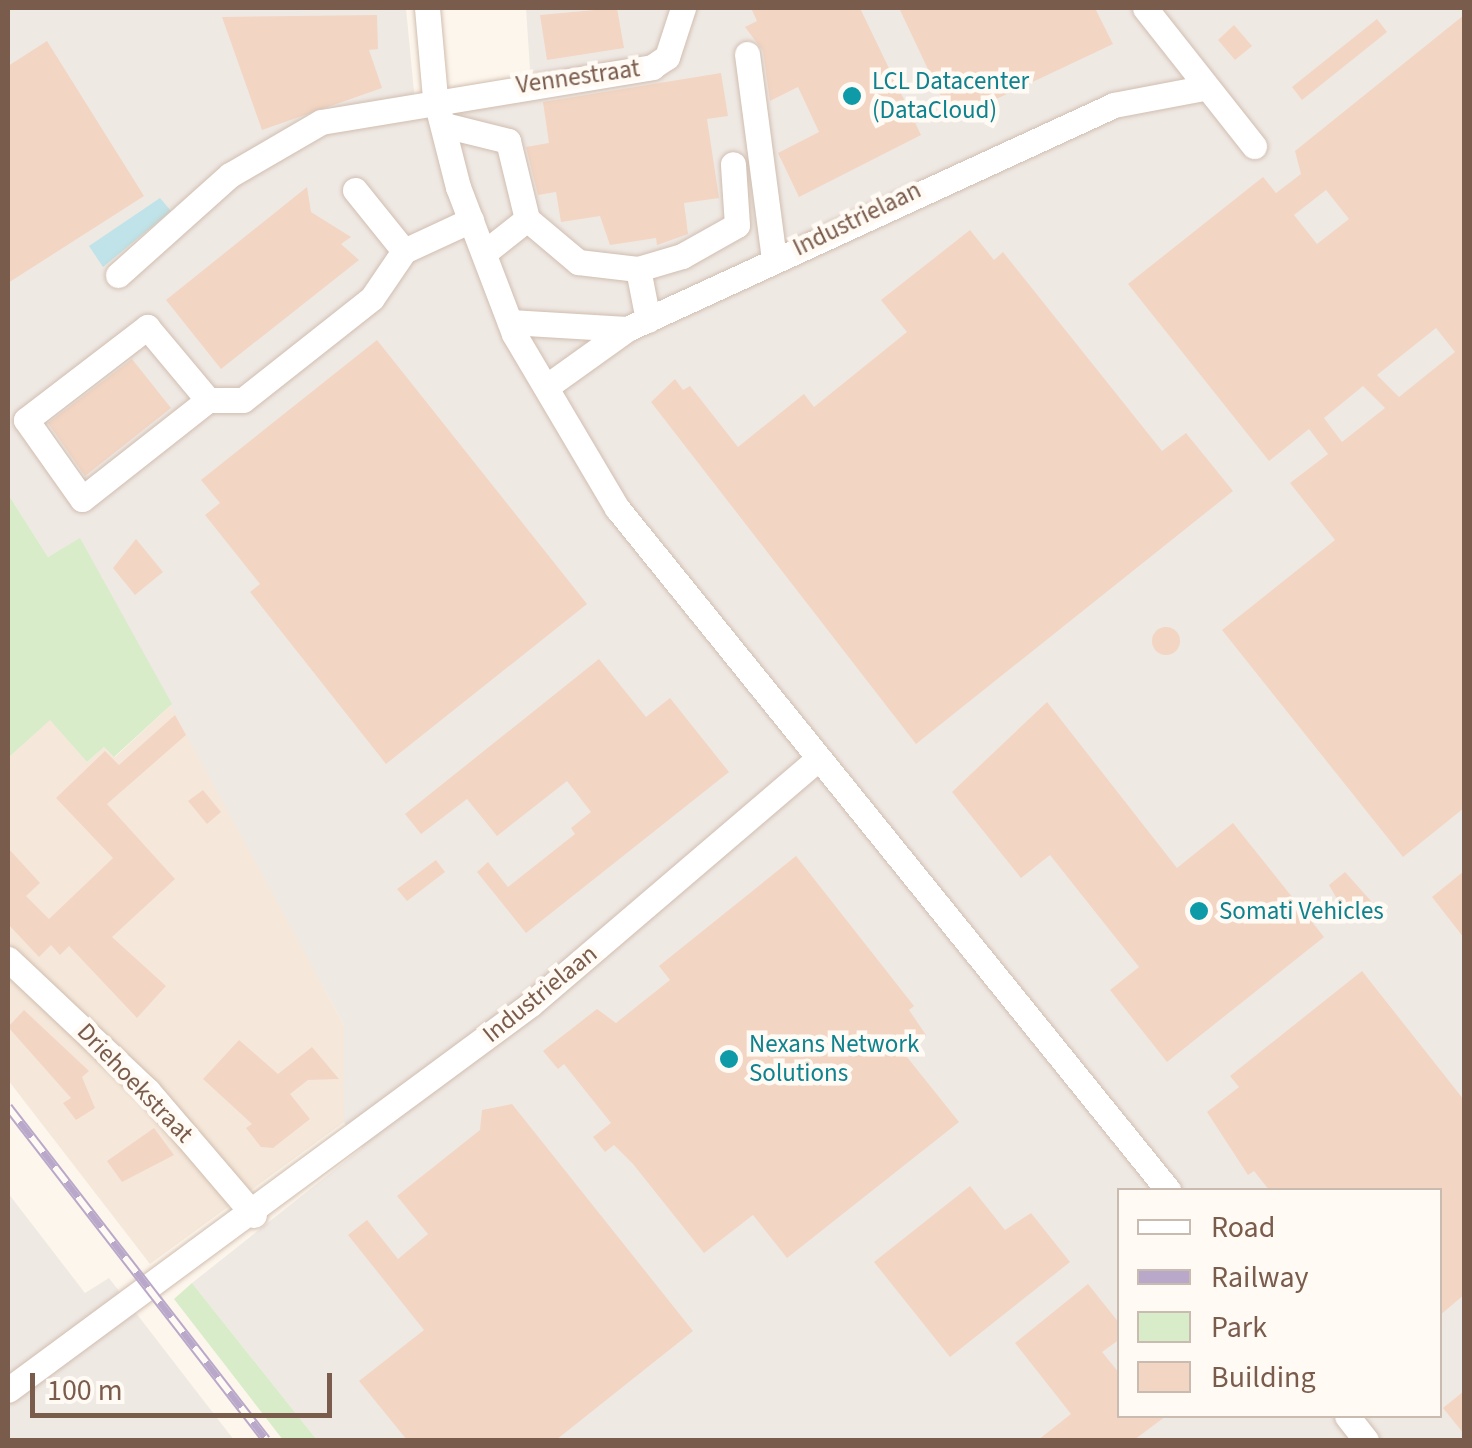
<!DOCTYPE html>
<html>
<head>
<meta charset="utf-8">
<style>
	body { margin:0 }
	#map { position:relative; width:1472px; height:1448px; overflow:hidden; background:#fdf6ec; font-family:"Source Sans 3",sans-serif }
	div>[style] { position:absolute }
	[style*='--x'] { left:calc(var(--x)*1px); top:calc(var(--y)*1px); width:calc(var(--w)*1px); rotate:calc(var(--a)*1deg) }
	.residential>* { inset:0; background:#f5e8da }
	.industrial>* { inset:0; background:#efe9e4 }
	.green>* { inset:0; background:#d8ecc9 }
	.water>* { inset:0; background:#bfe3e8 }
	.building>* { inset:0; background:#f3d5c3 }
	.round { border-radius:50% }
	.roads { filter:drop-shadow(0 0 2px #d1beb0) drop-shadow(0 0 2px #d1beb0) }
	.minor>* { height:25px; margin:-12.5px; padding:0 12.5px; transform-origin:12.5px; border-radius:12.5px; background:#fff }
	.rail>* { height:10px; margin-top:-5px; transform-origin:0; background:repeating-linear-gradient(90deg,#fffaf3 0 19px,#b9a8c9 0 38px); box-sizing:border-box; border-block:2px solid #b9a8c9 }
	.dots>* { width:28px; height:28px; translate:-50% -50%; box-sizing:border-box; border:5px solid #fffaf3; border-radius:50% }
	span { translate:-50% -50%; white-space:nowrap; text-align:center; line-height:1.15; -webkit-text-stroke:9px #fffaf3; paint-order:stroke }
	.street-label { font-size:25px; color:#7a5c4d }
	.culture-label { font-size:25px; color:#0d838f }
	.left { translate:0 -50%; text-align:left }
	.frame { position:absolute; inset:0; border:10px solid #7a5c4d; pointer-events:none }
	.legend { position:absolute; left:1117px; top:1188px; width:325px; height:230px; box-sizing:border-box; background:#fffaf3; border:2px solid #cabbb1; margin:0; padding:12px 18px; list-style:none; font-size:30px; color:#7a5c4d }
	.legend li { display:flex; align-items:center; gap:20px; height:50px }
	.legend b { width:50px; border:2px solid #cabbb1 }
	.scale { position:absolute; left:30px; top:1373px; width:302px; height:45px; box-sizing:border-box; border:5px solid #7a5c4d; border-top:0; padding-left:12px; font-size:30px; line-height:35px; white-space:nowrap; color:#7a5c4d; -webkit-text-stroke:8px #fffaf3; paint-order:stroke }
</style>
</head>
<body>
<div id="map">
	<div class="residential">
		<i style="clip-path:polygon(172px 704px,344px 1025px,344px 1122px,150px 1264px,8px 1080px,8px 758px,50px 719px,87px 762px,104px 747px,115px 757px)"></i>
	</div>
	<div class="industrial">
		<i style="clip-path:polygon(evenodd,8px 8px,406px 8px,415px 102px,531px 85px,526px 8px,1464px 8px,1464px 1440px,317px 1440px,192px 1283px,362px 1148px,344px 1122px,344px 1025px,80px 539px,48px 557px,8px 494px,8px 8px,1120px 1190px,1440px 1190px,1440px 1416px,1120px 1416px,1120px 1190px)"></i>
		<i style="clip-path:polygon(8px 1193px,85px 1293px,109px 1278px,234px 1440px,8px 1440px)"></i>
	</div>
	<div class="green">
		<i style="clip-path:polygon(8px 494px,48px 557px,80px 538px,172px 704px,114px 757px,104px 747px,87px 762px,50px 720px,8px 758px)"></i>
		<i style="clip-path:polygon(192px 1283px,317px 1440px,283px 1440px,174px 1299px)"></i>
	</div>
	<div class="water">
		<i style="clip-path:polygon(160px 198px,171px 211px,103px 267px,89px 246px)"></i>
	</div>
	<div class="building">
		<i style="clip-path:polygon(617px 8px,624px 48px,547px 60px,540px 15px)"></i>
		<i style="clip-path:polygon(751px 8px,860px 8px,921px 135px,799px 197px,778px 153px,819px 132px,798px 87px,770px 101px,763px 51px,745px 27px,757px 21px)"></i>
		<i style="clip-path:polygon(899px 8px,1095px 8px,1113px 44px,952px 120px)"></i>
		<i style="clip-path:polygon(377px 15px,378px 49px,369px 50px,382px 88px,262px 130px,222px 17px)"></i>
		<i style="clip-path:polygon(evenodd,1464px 15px,1464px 808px,1403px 857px,1222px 630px,1335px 540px,1290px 483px,1328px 454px,1309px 429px,1269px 461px,1128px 284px,1263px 177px,1276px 193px,1301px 174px,1295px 151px,1464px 15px,1326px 190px,1349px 219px,1317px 244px,1294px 215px,1326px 190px,1464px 15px,1436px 328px,1455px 352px,1399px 397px,1377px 375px,1436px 328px,1464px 15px,1363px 386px,1385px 408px,1342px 442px,1324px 418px,1363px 386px)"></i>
		<i style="clip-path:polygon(1377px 19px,1387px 32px,1302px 100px,1292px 87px)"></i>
		<i style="clip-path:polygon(1234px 25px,1252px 46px,1235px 60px,1218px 40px)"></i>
		<i style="clip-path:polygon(47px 41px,144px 196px,8px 283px,8px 66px)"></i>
		<i style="clip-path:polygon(721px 73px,728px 116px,707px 119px,719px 198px,684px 203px,688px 234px,657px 245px,656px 238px,610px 245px,600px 216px,561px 222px,556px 192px,538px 195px,526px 147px,549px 143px,543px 102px)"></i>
		<i style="clip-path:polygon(307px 187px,311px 212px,351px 237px,341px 244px,359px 260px,221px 369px,166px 300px)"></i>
		<i style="clip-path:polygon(970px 230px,994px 260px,1003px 252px,1162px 451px,1186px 433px,1233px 491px,916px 744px,651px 402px,675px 379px,683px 390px,690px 386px,738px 447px,804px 394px,814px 407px,907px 332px,881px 300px)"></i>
		<i style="clip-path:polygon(377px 340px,587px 604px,386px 764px,250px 592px,260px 584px,205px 515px,220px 503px,201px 480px)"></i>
		<i style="clip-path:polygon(132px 359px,171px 408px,85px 476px,48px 423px)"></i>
		<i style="clip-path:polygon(136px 539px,163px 572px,135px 595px,113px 568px)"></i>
		<i class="round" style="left:1152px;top:627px;width:28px;height:28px"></i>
		<i style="clip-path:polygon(599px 659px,646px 717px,670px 698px,729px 772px,526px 933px,477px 872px,488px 862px,508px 887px,575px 834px,571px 828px,591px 812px,567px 781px,497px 836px,467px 799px,421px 834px,405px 814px)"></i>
		<i style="clip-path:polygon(1047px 702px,1177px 868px,1233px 823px,1324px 937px,1167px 1062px,1110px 990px,1139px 967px,1050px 855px,1021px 878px,952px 792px)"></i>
		<i style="clip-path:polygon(175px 715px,186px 735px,107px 804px,175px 879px,112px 937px,166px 986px,137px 1018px,69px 946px,60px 955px,51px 945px,39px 957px,8px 924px,8px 848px,40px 883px,26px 896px,49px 919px,113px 858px,56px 798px,105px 751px,119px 765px)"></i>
		<i style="clip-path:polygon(203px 790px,221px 812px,207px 824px,188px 801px)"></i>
		<i style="clip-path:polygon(796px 856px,914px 1006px,909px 1010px,926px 1035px,903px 1052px,959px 1122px,787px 1258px,753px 1215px,704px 1253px,633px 1164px,614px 1145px,605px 1152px,593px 1137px,611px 1123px,564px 1064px,558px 1069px,543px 1051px,597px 1009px,616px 1023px,670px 980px,659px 966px)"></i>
		<i style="clip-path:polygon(436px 860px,445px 872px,407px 901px,397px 889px)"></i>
		<i style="clip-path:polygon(1464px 871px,1464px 938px,1432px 897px)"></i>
		<i style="clip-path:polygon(1345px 872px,1371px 901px,1364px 921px,1348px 918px,1329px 885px)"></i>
		<i style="clip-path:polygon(1362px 971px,1464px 1100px,1464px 1295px,1440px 1315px,1440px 1190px,1269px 1190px,1254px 1171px,1248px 1175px,1207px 1112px,1239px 1087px,1230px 1076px)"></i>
		<i style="clip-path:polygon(24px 1010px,89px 1071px,82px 1077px,95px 1108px,76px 1120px,63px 1103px,71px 1098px,8px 1027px)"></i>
		<i style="clip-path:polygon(239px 1040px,278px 1074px,312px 1047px,339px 1079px,308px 1080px,290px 1094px,310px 1119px,273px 1148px,261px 1147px,246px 1128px,252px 1124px,203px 1079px)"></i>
		<i style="clip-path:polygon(512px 1104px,693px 1331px,556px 1440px,407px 1440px,359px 1381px,424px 1330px,348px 1235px,367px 1220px,398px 1259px,428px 1234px,397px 1196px,480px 1130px,482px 1110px)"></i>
		<i style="clip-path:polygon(154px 1128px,174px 1155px,122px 1182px,107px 1161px)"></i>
		<i style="clip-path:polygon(970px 1186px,1005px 1230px,1031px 1213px,1070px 1262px,950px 1357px,874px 1262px)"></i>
		<i style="clip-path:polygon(1088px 1284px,1120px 1324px,1120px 1339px,1102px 1352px,1120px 1374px,1120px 1416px,1166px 1416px,1134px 1440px,1038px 1440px,1071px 1414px,1015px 1343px)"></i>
		<i style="clip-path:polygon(1464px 1391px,1464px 1434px,1443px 1408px)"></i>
	</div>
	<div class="roads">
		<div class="minor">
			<i style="--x:427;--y:8;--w:89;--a:84.9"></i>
			<i style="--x:435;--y:97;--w:93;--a:75.7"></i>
			<i style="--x:458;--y:187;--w:157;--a:69.1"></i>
			<i style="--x:514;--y:334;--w:202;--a:59.4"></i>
			<i style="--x:617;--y:508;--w:877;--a:51.06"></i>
			<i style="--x:1145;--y:8;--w:176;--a:51.7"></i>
			<i style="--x:747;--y:54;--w:207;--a:82.5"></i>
			<i style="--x:444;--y:125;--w:66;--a:14"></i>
			<i style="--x:508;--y:141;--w:80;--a:76.3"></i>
			<i style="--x:527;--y:219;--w:55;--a:141.7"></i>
			<i style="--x:355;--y:190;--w:78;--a:51.2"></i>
			<i style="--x:404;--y:251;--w:74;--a:-24.8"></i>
			<i style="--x:527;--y:219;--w:67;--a:40.1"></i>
			<i style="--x:578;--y:262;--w:60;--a:6.7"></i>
			<i style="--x:638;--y:269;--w:52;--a:78.9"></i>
			<i style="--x:638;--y:269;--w:46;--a:-16.5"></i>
			<i style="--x:682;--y:256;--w:63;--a:-29.4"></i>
			<i style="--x:737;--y:225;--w:61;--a:-93.8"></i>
			<i style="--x:118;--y:275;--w:150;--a:-41.8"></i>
			<i style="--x:230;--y:175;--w:105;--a:-30.2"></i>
			<i style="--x:321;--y:122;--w:336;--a:-9.4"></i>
			<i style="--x:652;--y:67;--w:18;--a:-34"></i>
			<i style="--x:667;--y:57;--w:52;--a:-71.9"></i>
			<i style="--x:510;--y:322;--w:117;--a:3.4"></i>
			<i style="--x:627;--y:329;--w:536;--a:-24.7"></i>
			<i style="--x:1114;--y:105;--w:91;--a:-10.8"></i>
			<i style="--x:546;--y:387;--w:100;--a:-35.6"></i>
			<i style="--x:208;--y:400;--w:160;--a:141.8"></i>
			<i style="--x:82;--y:499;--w:97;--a:-125.3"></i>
			<i style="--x:26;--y:420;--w:153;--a:-37.5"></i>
			<i style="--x:147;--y:327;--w:95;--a:50.1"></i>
			<i style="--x:208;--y:400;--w:35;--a:0"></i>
			<i style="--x:243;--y:400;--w:164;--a:-38.3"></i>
			<i style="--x:372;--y:298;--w:57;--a:-55.8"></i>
			<i style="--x:8;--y:959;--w:192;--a:43.3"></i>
			<i style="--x:148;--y:1091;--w:163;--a:49.5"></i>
			<i style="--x:8;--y:1390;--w:650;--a:-36.43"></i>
			<i style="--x:531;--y:1004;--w:375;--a:-40.5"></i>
			<i style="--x:1347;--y:1416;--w:31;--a:52"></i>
		</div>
	</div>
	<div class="rail">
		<i style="--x:8;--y:1107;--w:421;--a:52.2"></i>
	</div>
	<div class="dots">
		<i style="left:852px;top:96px;background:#0f9aa8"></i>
		<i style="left:1199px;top:911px;background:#0f9aa8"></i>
		<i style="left:729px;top:1059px;background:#0f9aa8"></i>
	</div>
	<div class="street-label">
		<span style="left:578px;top:77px;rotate:-8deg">Vennestraat</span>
		<span style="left:857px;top:219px;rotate:-26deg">Industrielaan</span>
		<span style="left:540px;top:994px;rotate:-39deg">Industrielaan</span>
		<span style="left:135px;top:1083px;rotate:46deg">Driehoekstraat</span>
	</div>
	<div class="culture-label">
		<span class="left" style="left:872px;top:96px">LCL Datacenter<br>(DataCloud)</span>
		<span class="left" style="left:1219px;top:911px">Somati Vehicles</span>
		<span class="left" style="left:749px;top:1059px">Nexans Network<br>Solutions</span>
	</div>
	<div class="frame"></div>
	<ul class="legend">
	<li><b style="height:12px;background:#fff"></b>Road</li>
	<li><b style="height:12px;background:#b9a8c9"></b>Railway</li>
	<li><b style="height:28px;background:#d8ecc9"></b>Park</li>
	<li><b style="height:28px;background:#f3d5c3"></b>Building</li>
	</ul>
	<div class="scale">100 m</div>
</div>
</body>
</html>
